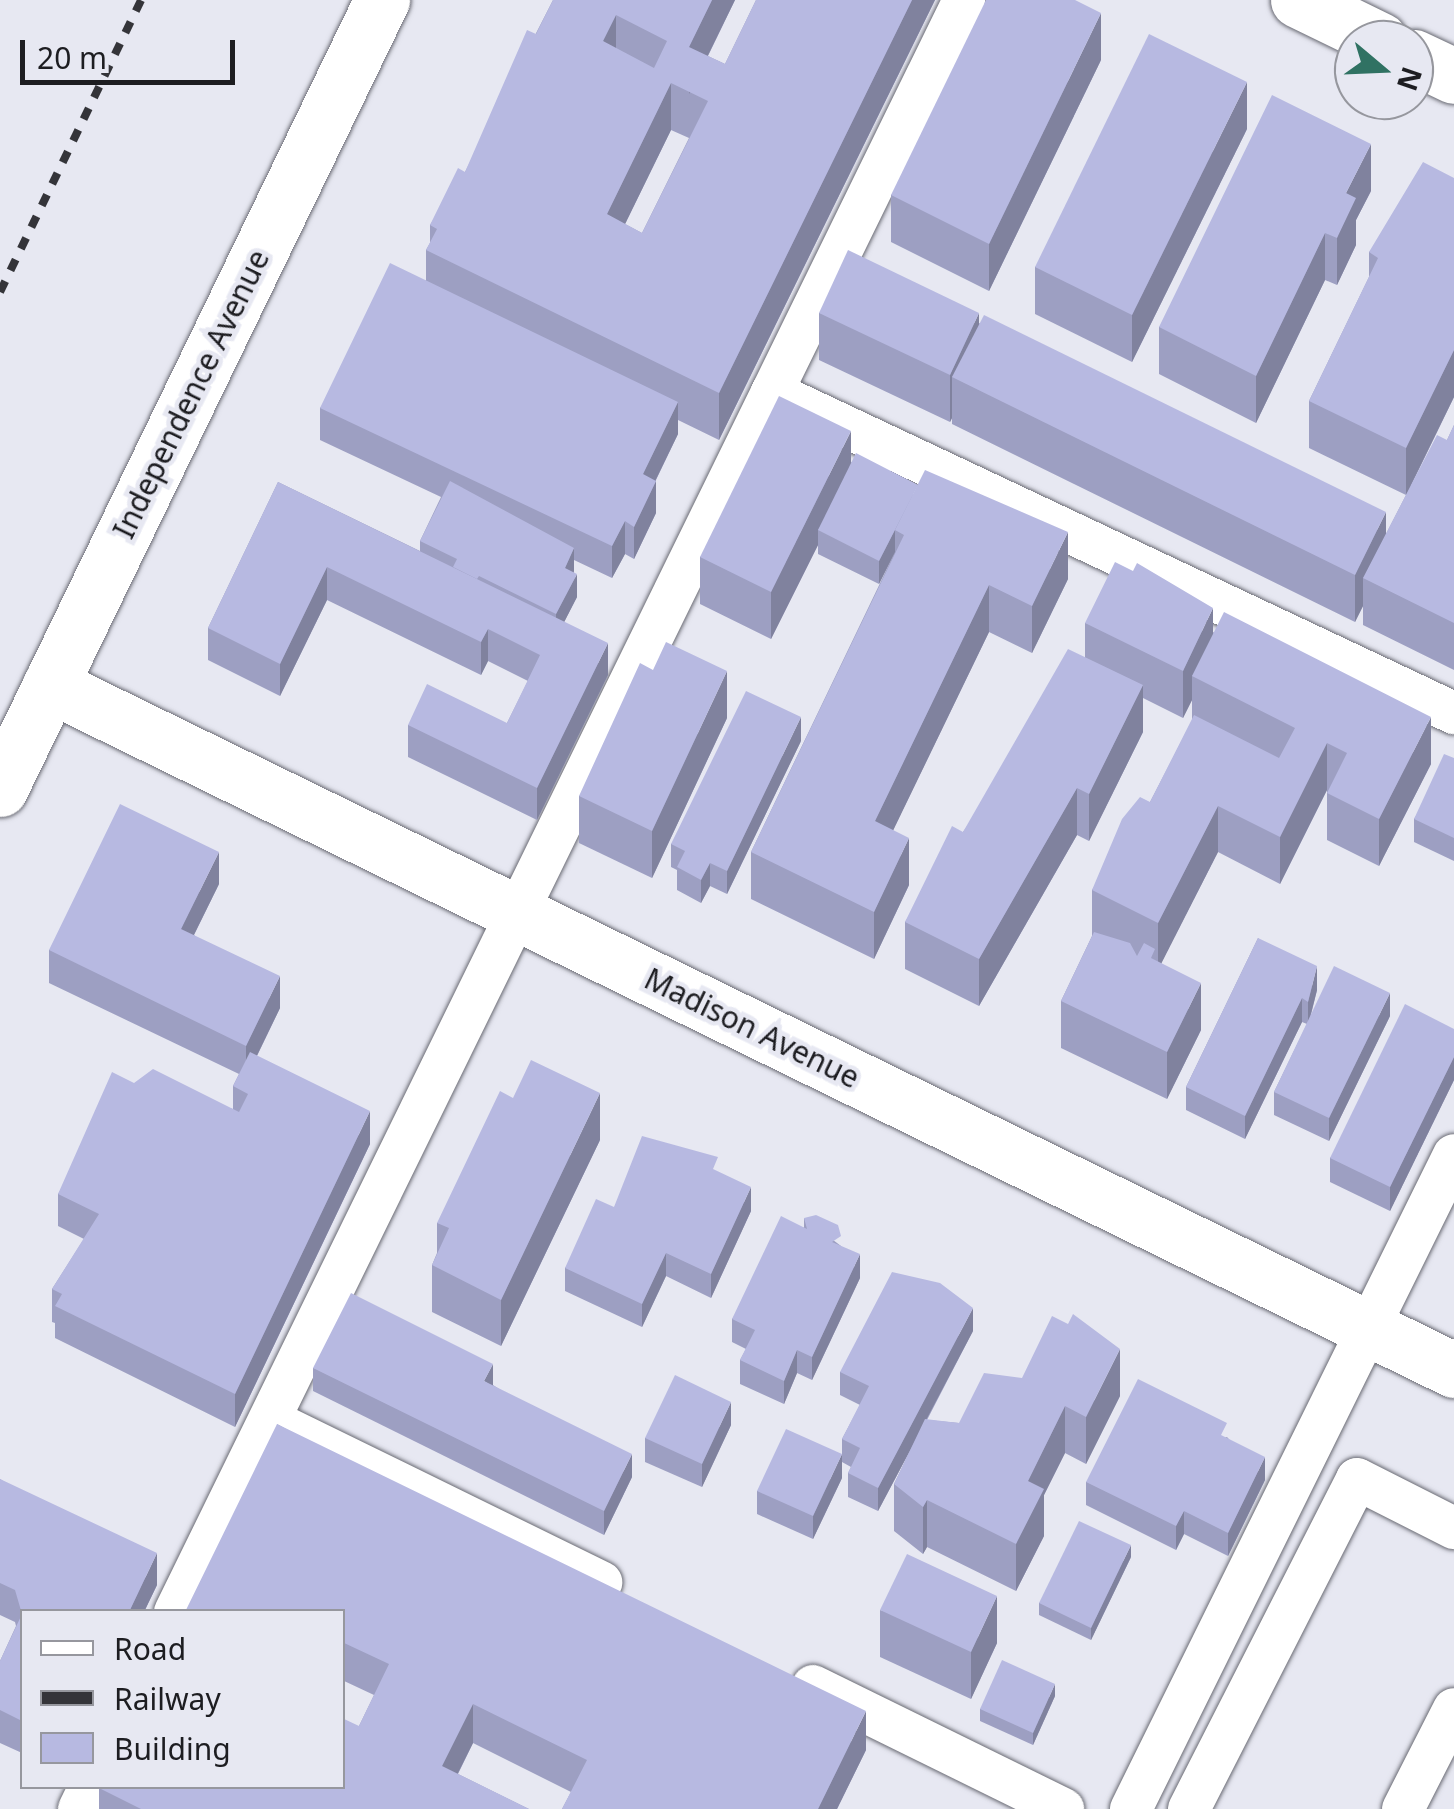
<!DOCTYPE html>
<html>
<head>
<meta charset="utf-8">
<style>
	body { margin:0 }
	#map { position:relative; width:1454px; height:1809px; overflow:hidden; background:#e7e8f2; font-family:"Noto Sans",sans-serif }
	div>[style] { position:absolute }
	[style*='--x'] { left:calc(var(--x)*1px); top:calc(var(--y)*1px); width:calc(var(--w)*1px); rotate:calc(var(--a)*1deg) }
	.roads { filter:drop-shadow(0 0 2px #696a73) drop-shadow(0 0 2px #696a73) }
	.lane>* { height:42px; margin:-21px; padding:0 21px; transform-origin:21px; border-radius:21px; background:#fff }
	.street>* { height:55px; margin:-27.5px; padding:0 27.5px; transform-origin:27.5px; border-radius:27.5px; background:#fff }
	.secondary>* { height:55px; margin:-27.5px; padding:0 27.5px; transform-origin:27.5px; border-radius:27.5px; background:#fff }
	.rail>* { height:8px; margin-top:-4px; transform-origin:0; background:repeating-linear-gradient(90deg,#343439 0 12px,transparent 0 24px) }
	.wall>* { inset:0; background:#9d9fc2 }
	.shaded-wall>* { inset:0; background:#80829e }
	.building>* { inset:0; background:#b7b9e1 }
	span { translate:-50% -50%; white-space:nowrap; text-align:center; line-height:1.15; -webkit-text-stroke:9px #e7e8f2; paint-order:stroke }
	.street-label { font-size:30px; color:#1d1d21 }
	.legend { position:absolute; left:20px; top:1609px; width:325px; height:180px; box-sizing:border-box; background:#e7e8f2; border:2px solid #96979e; margin:0; padding:12px 18px; list-style:none; font-size:30px; color:#1d1d21 }
	.legend li { display:flex; align-items:center; gap:20px; height:50px }
	.legend b { width:50px; border:2px solid #96979e }
	.north { position:absolute; left:1334px; top:20px; width:100px; height:100px; box-sizing:border-box; background:#e7e8f2; border:2px solid #96979e; border-radius:50%; rotate:109deg; font-size:28px; font-weight:700; line-height:40px; text-align:center; color:#1d1d21 }
	.north::after { content:''; display:block; margin:auto; width:35px; height:45px; background:#307263; clip-path:polygon(50% 0,100% 100%,50% 72%,0 100%) }
	.scale { position:absolute; left:20px; top:40px; width:215px; height:45px; box-sizing:border-box; border:5px solid #1d1d21; border-top:0; padding-left:12px; font-size:30px; line-height:35px; white-space:nowrap; color:#1d1d21; -webkit-text-stroke:8px #e7e8f2; paint-order:stroke }
</style>
</head>
<body>
<div id="map">
	<div class="roads">
		<div class="lane">
			<i style="--x:772;--y:392;--w:754;--a:25.21"></i>
			<i style="--x:270;--y:1420;--w:369;--a:26.1"></i>
			<i style="--x:175;--y:1612;--w:1795;--a:-63.92"></i>
			<i style="--x:813;--y:1686;--w:279;--a:26.2"></i>
			<i style="--x:79;--y:1809;--w:25;--a:-64"></i>
			<i style="--x:1131;--y:1809;--w:729;--a:-63.72"></i>
			<i style="--x:1189;--y:1809;--w:370;--a:-63"></i>
			<i style="--x:1357;--y:1479;--w:109;--a:26.8"></i>
			<i style="--x:1403;--y:1809;--w:112;--a:-63"></i>
		</div>
		<div class="street">
			<i style="--x:1298;--y:0;--w:91;--a:26"></i>
			<i style="--x:1414;--y:57;--w:44;--a:25.4"></i>
			<i style="--x:50;--y:685;--w:1562;--a:26.01"></i>
		</div>
		<div class="secondary">
			<i style="--x:0;--y:789;--w:877;--a:-64.17"></i>
		</div>
	</div>
	<div class="rail">
		<i style="--x:0;--y:292;--w:324;--a:-64.2"></i>
	</div>
	<div class="wall">
		<i style="clip-path:polygon(evenodd,553px 0,735px 0,708px 56px,725px 64px,756px 0,935px 0,719px 440px,678px 420px,678px 434px,656px 480px,656px 513px,634px 559px,625px 554px,612px 578px,574px 560px,574px 572px,577px 597px,564px 622px,608px 675px,537px 820px,408px 757px,408px 725px,507px 723px,528px 681px,488px 661px,481px 675px,327px 600px,280px 696px,208px 660px,208px 628px,278px 482px,420px 551px,420px 541px,441px 497px,320px 440px,320px 408px,426px 280px,426px 250px,430px 243px,430px 225px,465px 172px,553px 0,671px 130px,689px 138px,642px 233px,625px 224px,671px 130px)"></i>
		<i style="clip-path:polygon(1101px 60px,989px 291px,891px 242px,891px 195px)"></i>
		<i style="clip-path:polygon(1247px 129px,1132px 362px,1035px 314px,1035px 267px)"></i>
		<i style="clip-path:polygon(1454px 178px,1454px 397px,1411px 486px,1447px 440px,1454px 425px,1454px 670px,1363px 625px,1363px 606px,1355px 622px,952px 424px,952px 418px,950px 422px,819px 360px,819px 313px,979px 323px,1386px 534px,1406px 495px,1309px 448px,1309px 401px,1369px 277px,1369px 252px)"></i>
		<i style="clip-path:polygon(1371px 191px,1356px 220px,1356px 245px,1337px 285px,1325px 280px,1256px 423px,1159px 374px,1159px 327px)"></i>
		<i style="clip-path:polygon(851px 462px,1068px 579px,1032px 653px,989px 632px,893px 830px,909px 885px,874px 959px,751px 899px,751px 852px,895px 552px,879px 584px,818px 554px,818px 545px,771px 639px,700px 604px,700px 557px)"></i>
		<i style="clip-path:polygon(1085px 623px,1213px 632px,1431px 764px,1379px 866px,1327px 840px,1327px 790px,1280px 884px,1218px 852px,1161px 963px,1201px 1030px,1167px 1099px,1061px 1048px,1061px 1001px,1092px 936px,1092px 890px,1150px 802px,1192px 721px,1192px 700px,1183px 718px,1143px 698px,1143px 732px,1089px 841px,1077px 835px,979px 1006px,905px 969px,905px 922px,963px 832px,1085px 657px)"></i>
		<i style="clip-path:polygon(727px 718px,652px 878px,579px 843px,579px 796px)"></i>
		<i style="clip-path:polygon(801px 741px,727px 894px,710px 886px,701px 903px,677px 890px,677px 870px,671px 867px,671px 844px)"></i>
		<i style="clip-path:polygon(1454px 758px,1454px 861px,1414px 842px,1414px 819px)"></i>
		<i style="clip-path:polygon(219px 884px,194px 935px,280px 1008px,257px 1056px,370px 1144px,235px 1427px,55px 1338px,55px 1323px,52px 1322px,52px 1289px,84px 1239px,58px 1226px,58px 1194px,134px 1083px,233px 1109px,233px 1086px,239px 1074px,49px 983px,49px 950px)"></i>
		<i style="clip-path:polygon(1258px 938px,1317px 990px,1311px 1015px,1390px 1016px,1329px 1141px,1274px 1115px,1274px 1092px,1307px 1024px,1302px 1022px,1245px 1139px,1186px 1110px,1186px 1087px)"></i>
		<i style="clip-path:polygon(1454px 1029px,1454px 1080px,1390px 1211px,1330px 1182px,1330px 1158px)"></i>
		<i style="clip-path:polygon(600px 1140px,501px 1346px,432px 1312px,432px 1265px,437px 1253px,437px 1223px)"></i>
		<i style="clip-path:polygon(718px 1172px,751px 1211px,711px 1298px,666px 1276px,642px 1327px,565px 1291px,565px 1268px,614px 1207px)"></i>
		<i style="clip-path:polygon(804px 1218px,841px 1246px,860px 1278px,812px 1380px,797px 1373px,784px 1404px,740px 1384px,740px 1360px,746px 1349px,732px 1342px,732px 1319px,804px 1227px)"></i>
		<i style="clip-path:polygon(973px 1331px,927px 1420px,959px 1423px,1120px 1396px,1086px 1464px,1065px 1453px,1044px 1495px,1044px 1536px,1016px 1591px,927px 1547px,923px 1554px,894px 1531px,894px 1484px,911px 1449px,878px 1511px,848px 1497px,848px 1473px,851px 1467px,842px 1462px,842px 1439px,860px 1405px,840px 1395px,840px 1372px)"></i>
		<i style="clip-path:polygon(313px 1368px,493px 1385px,632px 1477px,604px 1535px,313px 1391px)"></i>
		<i style="clip-path:polygon(277px 1424px,866px 1750px,837px 1809px,562px 1809px,571px 1792px,473px 1743px,458px 1774px,529px 1809px,99px 1809px,99px 1788px,359px 1726px,374px 1695px,342px 1680px,342px 1612px)"></i>
		<i style="clip-path:polygon(731px 1425px,702px 1487px,645px 1462px,645px 1438px)"></i>
		<i style="clip-path:polygon(1227px 1437px,1265px 1480px,1228px 1556px,1184px 1534px,1176px 1550px,1086px 1505px,1086px 1482px)"></i>
		<i style="clip-path:polygon(842px 1478px,813px 1539px,757px 1514px,757px 1491px)"></i>
		<i style="clip-path:polygon(0 1479px,157px 1585px,144px 1612px,22px 1612px,22px 1753px,0 1743px,0 1661px,16px 1626px,15px 1622px,0 1615px)"></i>
		<i style="clip-path:polygon(1131px 1557px,1091px 1640px,1039px 1615px,1039px 1603px)"></i>
		<i style="clip-path:polygon(880px 1610px,997px 1643px,971px 1699px,880px 1657px)"></i>
		<i style="clip-path:polygon(1055px 1696px,1033px 1745px,980px 1721px,980px 1709px)"></i>
	</div>
	<div class="shaded-wall">
		<i style="clip-path:polygon(712px 0,735px 0,689px 94px,689px 47px)"></i>
		<i style="clip-path:polygon(912px 0,935px 0,719px 440px,719px 393px)"></i>
		<i style="clip-path:polygon(1101px 13px,1101px 60px,989px 291px,989px 244px)"></i>
		<i style="clip-path:polygon(616px 15px,616px 62px,603px 41px)"></i>
		<i style="clip-path:polygon(1247px 82px,1247px 129px,1132px 362px,1132px 315px)"></i>
		<i style="clip-path:polygon(671px 83px,671px 130px,607px 261px,607px 214px)"></i>
		<i style="clip-path:polygon(1371px 144px,1371px 191px,1356px 220px,1356px 245px,1337px 285px,1337px 238px,1346px 193px)"></i>
		<i style="clip-path:polygon(1325px 233px,1325px 280px,1256px 423px,1256px 376px)"></i>
		<i style="clip-path:polygon(979px 313px,979px 360px,952px 377px,952px 418px,950px 422px,950px 375px)"></i>
		<i style="clip-path:polygon(1454px 350px,1454px 397px,1406px 495px,1406px 448px)"></i>
		<i style="clip-path:polygon(678px 402px,678px 434px,643px 506px,643px 474px)"></i>
		<i style="clip-path:polygon(851px 431px,851px 478px,818px 530px,818px 545px,771px 639px,771px 592px)"></i>
		<i style="clip-path:polygon(656px 481px,656px 513px,634px 559px,634px 527px)"></i>
		<i style="clip-path:polygon(918px 485px,895px 530px,895px 552px,879px 584px,879px 561px)"></i>
		<i style="clip-path:polygon(1386px 512px,1386px 559px,1363px 578px,1363px 606px,1355px 622px,1355px 575px)"></i>
		<i style="clip-path:polygon(625px 521px,625px 554px,612px 578px,612px 546px)"></i>
		<i style="clip-path:polygon(1068px 532px,1068px 579px,1032px 653px,1032px 606px)"></i>
		<i style="clip-path:polygon(574px 548px,574px 571px,565px 591px,565px 568px)"></i>
		<i style="clip-path:polygon(327px 567px,327px 600px,280px 696px,280px 664px)"></i>
		<i style="clip-path:polygon(577px 574px,577px 597px,556px 638px,556px 614px)"></i>
		<i style="clip-path:polygon(989px 585px,989px 632px,875px 868px,875px 821px)"></i>
		<i style="clip-path:polygon(1213px 608px,1213px 655px,1192px 676px,1192px 700px,1183px 718px,1183px 671px)"></i>
		<i style="clip-path:polygon(488px 629px,488px 661px,481px 675px,481px 642px)"></i>
		<i style="clip-path:polygon(608px 643px,608px 675px,537px 820px,537px 788px)"></i>
		<i style="clip-path:polygon(727px 671px,727px 718px,652px 878px,652px 831px)"></i>
		<i style="clip-path:polygon(1143px 685px,1143px 732px,1089px 841px,1089px 794px)"></i>
		<i style="clip-path:polygon(801px 717px,801px 741px,727px 894px,727px 871px)"></i>
		<i style="clip-path:polygon(1431px 717px,1431px 764px,1379px 866px,1379px 819px)"></i>
		<i style="clip-path:polygon(1327px 743px,1327px 790px,1280px 884px,1280px 837px)"></i>
		<i style="clip-path:polygon(1077px 788px,1077px 835px,979px 1006px,979px 959px)"></i>
		<i style="clip-path:polygon(1218px 806px,1218px 852px,1158px 970px,1158px 923px)"></i>
		<i style="clip-path:polygon(909px 838px,909px 885px,874px 959px,874px 912px)"></i>
		<i style="clip-path:polygon(219px 852px,219px 884px,181px 961px,181px 929px)"></i>
		<i style="clip-path:polygon(710px 863px,710px 886px,701px 903px,701px 880px)"></i>
		<i style="clip-path:polygon(1317px 966px,1317px 990px,1308px 1025px,1308px 1002px)"></i>
		<i style="clip-path:polygon(280px 976px,280px 1008px,246px 1078px,246px 1046px)"></i>
		<i style="clip-path:polygon(1201px 983px,1201px 1030px,1167px 1099px,1167px 1052px)"></i>
		<i style="clip-path:polygon(1390px 993px,1390px 1016px,1329px 1141px,1329px 1118px)"></i>
		<i style="clip-path:polygon(1302px 998px,1302px 1022px,1245px 1139px,1245px 1116px)"></i>
		<i style="clip-path:polygon(1454px 1057px,1454px 1080px,1390px 1211px,1390px 1187px)"></i>
		<i style="clip-path:polygon(600px 1093px,600px 1140px,501px 1346px,501px 1300px)"></i>
		<i style="clip-path:polygon(370px 1111px,370px 1144px,235px 1427px,235px 1394px)"></i>
		<i style="clip-path:polygon(751px 1187px,751px 1211px,711px 1298px,711px 1274px)"></i>
		<i style="clip-path:polygon(666px 1253px,666px 1276px,642px 1327px,642px 1304px)"></i>
		<i style="clip-path:polygon(860px 1254px,860px 1278px,812px 1380px,812px 1357px)"></i>
		<i style="clip-path:polygon(973px 1308px,973px 1331px,878px 1511px,878px 1488px)"></i>
		<i style="clip-path:polygon(1120px 1349px,1120px 1396px,1086px 1464px,1086px 1417px)"></i>
		<i style="clip-path:polygon(797px 1350px,797px 1373px,784px 1404px,784px 1381px)"></i>
		<i style="clip-path:polygon(493px 1364px,493px 1387px,484px 1381px)"></i>
		<i style="clip-path:polygon(731px 1402px,731px 1425px,702px 1487px,702px 1464px)"></i>
		<i style="clip-path:polygon(1065px 1406px,1065px 1453px,1044px 1495px,1044px 1536px,1016px 1591px,1016px 1544px,1028px 1481px)"></i>
		<i style="clip-path:polygon(632px 1454px,632px 1477px,604px 1535px,604px 1511px)"></i>
		<i style="clip-path:polygon(842px 1454px,842px 1478px,813px 1539px,813px 1516px)"></i>
		<i style="clip-path:polygon(1265px 1457px,1265px 1480px,1228px 1556px,1228px 1533px)"></i>
		<i style="clip-path:polygon(927px 1500px,927px 1547px,923px 1554px,923px 1507px)"></i>
		<i style="clip-path:polygon(1184px 1511px,1184px 1534px,1176px 1550px,1176px 1526px)"></i>
		<i style="clip-path:polygon(1131px 1545px,1131px 1557px,1091px 1640px,1091px 1628px)"></i>
		<i style="clip-path:polygon(157px 1553px,157px 1585px,144px 1612px,129px 1612px)"></i>
		<i style="clip-path:polygon(997px 1596px,997px 1643px,971px 1699px,971px 1652px)"></i>
		<i style="clip-path:polygon(1055px 1684px,1055px 1696px,1033px 1745px,1033px 1733px)"></i>
		<i style="clip-path:polygon(473px 1704px,473px 1743px,442px 1805px,442px 1766px)"></i>
		<i style="clip-path:polygon(866px 1711px,866px 1750px,837px 1809px,818px 1809px)"></i>
	</div>
	<div class="building">
		<i style="clip-path:polygon(evenodd,553px 0,712px 0,689px 47px,725px 64px,756px 0,912px 0,719px 393px,426px 250px,437px 229px,430px 225px,458px 168px,465px 172px,527px 30px,536px 34px,553px 0,616px 15px,667px 41px,654px 68px,603px 41px,616px 15px,553px 0,671px 83px,708px 101px,642px 233px,607px 214px,671px 83px)"></i>
		<i style="clip-path:polygon(986px 0,1075px 0,1101px 13px,989px 244px,891px 195px)"></i>
		<i style="clip-path:polygon(1149px 34px,1247px 82px,1132px 315px,1035px 267px)"></i>
		<i style="clip-path:polygon(1272px 95px,1371px 144px,1346px 193px,1356px 198px,1337px 238px,1325px 233px,1256px 376px,1159px 327px)"></i>
		<i style="clip-path:polygon(1423px 162px,1454px 178px,1454px 350px,1406px 448px,1309px 401px,1378px 258px,1369px 252px)"></i>
		<i style="clip-path:polygon(848px 250px,979px 313px,950px 375px,819px 313px)"></i>
		<i style="clip-path:polygon(390px 263px,678px 402px,643px 474px,656px 481px,634px 527px,625px 521px,612px 546px,320px 408px)"></i>
		<i style="clip-path:polygon(984px 315px,1386px 512px,1355px 575px,952px 377px)"></i>
		<i style="clip-path:polygon(779px 396px,851px 431px,771px 592px,700px 557px)"></i>
		<i style="clip-path:polygon(1454px 425px,1454px 623px,1363px 578px,1437px 435px,1447px 440px)"></i>
		<i style="clip-path:polygon(856px 453px,918px 485px,879px 561px,818px 530px)"></i>
		<i style="clip-path:polygon(925px 470px,1068px 532px,1032px 606px,989px 585px,875px 821px,909px 838px,874px 912px,751px 852px,904px 535px,895px 530px)"></i>
		<i style="clip-path:polygon(450px 481px,574px 548px,565px 568px,577px 574px,556px 614px,479px 576px,477px 579px,453px 567px,457px 559px,420px 541px)"></i>
		<i style="clip-path:polygon(278px 482px,608px 643px,537px 788px,408px 725px,427px 684px,507px 723px,540px 655px,488px 629px,481px 642px,327px 567px,280px 664px,208px 628px)"></i>
		<i style="clip-path:polygon(1115px 562px,1133px 571px,1137px 563px,1213px 608px,1183px 671px,1085px 623px)"></i>
		<i style="clip-path:polygon(1224px 612px,1431px 717px,1379px 819px,1327px 793px,1347px 753px,1327px 743px,1280px 837px,1218px 806px,1158px 923px,1092px 890px,1122px 819px,1140px 797px,1150px 802px,1194px 715px,1279px 758px,1295px 728px,1192px 676px)"></i>
		<i style="clip-path:polygon(666px 642px,727px 671px,652px 831px,579px 796px,640px 663px,653px 670px)"></i>
		<i style="clip-path:polygon(1068px 649px,1143px 685px,1089px 794px,1077px 788px,979px 959px,905px 922px,952px 826px,963px 832px)"></i>
		<i style="clip-path:polygon(746px 691px,801px 717px,727px 871px,710px 863px,701px 880px,677px 867px,685px 851px,671px 844px)"></i>
		<i style="clip-path:polygon(1444px 754px,1454px 758px,1454px 838px,1414px 819px)"></i>
		<i style="clip-path:polygon(120px 804px,219px 852px,181px 929px,280px 976px,246px 1046px,49px 950px)"></i>
		<i style="clip-path:polygon(1094px 932px,1130px 943px,1137px 956px,1144px 943px,1155px 949px,1151px 958px,1201px 983px,1167px 1052px,1061px 1001px)"></i>
		<i style="clip-path:polygon(1258px 938px,1317px 966px,1308px 1002px,1302px 998px,1245px 1116px,1186px 1087px)"></i>
		<i style="clip-path:polygon(1334px 966px,1390px 993px,1329px 1118px,1274px 1092px)"></i>
		<i style="clip-path:polygon(1405px 1004px,1454px 1029px,1454px 1057px,1390px 1187px,1330px 1158px)"></i>
		<i style="clip-path:polygon(250px 1052px,370px 1111px,235px 1394px,55px 1306px,62px 1294px,52px 1289px,99px 1214px,58px 1194px,112px 1072px,134px 1083px,153px 1069px,239px 1112px,248px 1094px,233px 1086px)"></i>
		<i style="clip-path:polygon(531px 1060px,600px 1093px,501px 1300px,432px 1265px,449px 1228px,437px 1223px,500px 1091px,513px 1098px)"></i>
		<i style="clip-path:polygon(642px 1136px,718px 1157px,713px 1169px,751px 1187px,711px 1274px,666px 1253px,642px 1304px,565px 1268px,596px 1199px,614px 1207px)"></i>
		<i style="clip-path:polygon(816px 1215px,838px 1225px,841px 1236px,832px 1242px,860px 1254px,812px 1357px,797px 1350px,784px 1381px,740px 1360px,755px 1330px,732px 1319px,781px 1216px,807px 1229px,804px 1218px)"></i>
		<i style="clip-path:polygon(892px 1272px,940px 1283px,973px 1308px,878px 1488px,848px 1473px,860px 1448px,842px 1439px,869px 1386px,840px 1372px)"></i>
		<i style="clip-path:polygon(351px 1293px,493px 1364px,484px 1381px,632px 1454px,604px 1511px,313px 1368px)"></i>
		<i style="clip-path:polygon(1073px 1314px,1120px 1349px,1086px 1417px,1065px 1406px,1028px 1481px,1044px 1489px,1016px 1544px,927px 1500px,923px 1507px,894px 1484px,925px 1419px,959px 1423px,984px 1373px,1022px 1378px,1052px 1316px,1068px 1324px)"></i>
		<i style="clip-path:polygon(675px 1375px,731px 1402px,702px 1464px,645px 1438px)"></i>
		<i style="clip-path:polygon(1138px 1379px,1227px 1423px,1221px 1435px,1265px 1457px,1228px 1533px,1184px 1511px,1176px 1526px,1086px 1482px)"></i>
		<i style="clip-path:polygon(277px 1424px,866px 1711px,818px 1809px,562px 1809px,587px 1760px,473px 1704px,442px 1766px,529px 1809px,141px 1809px,99px 1788px,100px 1786px,342px 1786px,342px 1718px,359px 1726px,389px 1664px,342px 1642px,342px 1612px,185px 1612px)"></i>
		<i style="clip-path:polygon(786px 1429px,842px 1454px,813px 1516px,757px 1491px)"></i>
		<i style="clip-path:polygon(0 1479px,157px 1553px,129px 1612px,22px 1612px,22px 1721px,0 1710px,0 1661px,22px 1614px,15px 1590px,0 1583px)"></i>
		<i style="clip-path:polygon(1079px 1521px,1131px 1545px,1091px 1628px,1039px 1603px)"></i>
		<i style="clip-path:polygon(907px 1554px,997px 1596px,971px 1652px,880px 1610px)"></i>
		<i style="clip-path:polygon(1002px 1660px,1055px 1684px,1033px 1733px,980px 1709px)"></i>
	</div>
	<div class="street-label">
		<span style="left:191px;top:394px;rotate:-64deg">Independence Avenue</span>
		<span style="left:752px;top:1028px;rotate:26deg">Madison Avenue</span>
	</div>
	<ul class="legend">
	<li><b style="height:12px;background:#fff"></b>Road</li>
	<li><b style="height:12px;background:#343439"></b>Railway</li>
	<li><b style="height:28px;background:#b7b9e1"></b>Building</li>
	</ul>
	<div class="north">N</div>
	<div class="scale">20 m</div>
</div>
</body>
</html>
